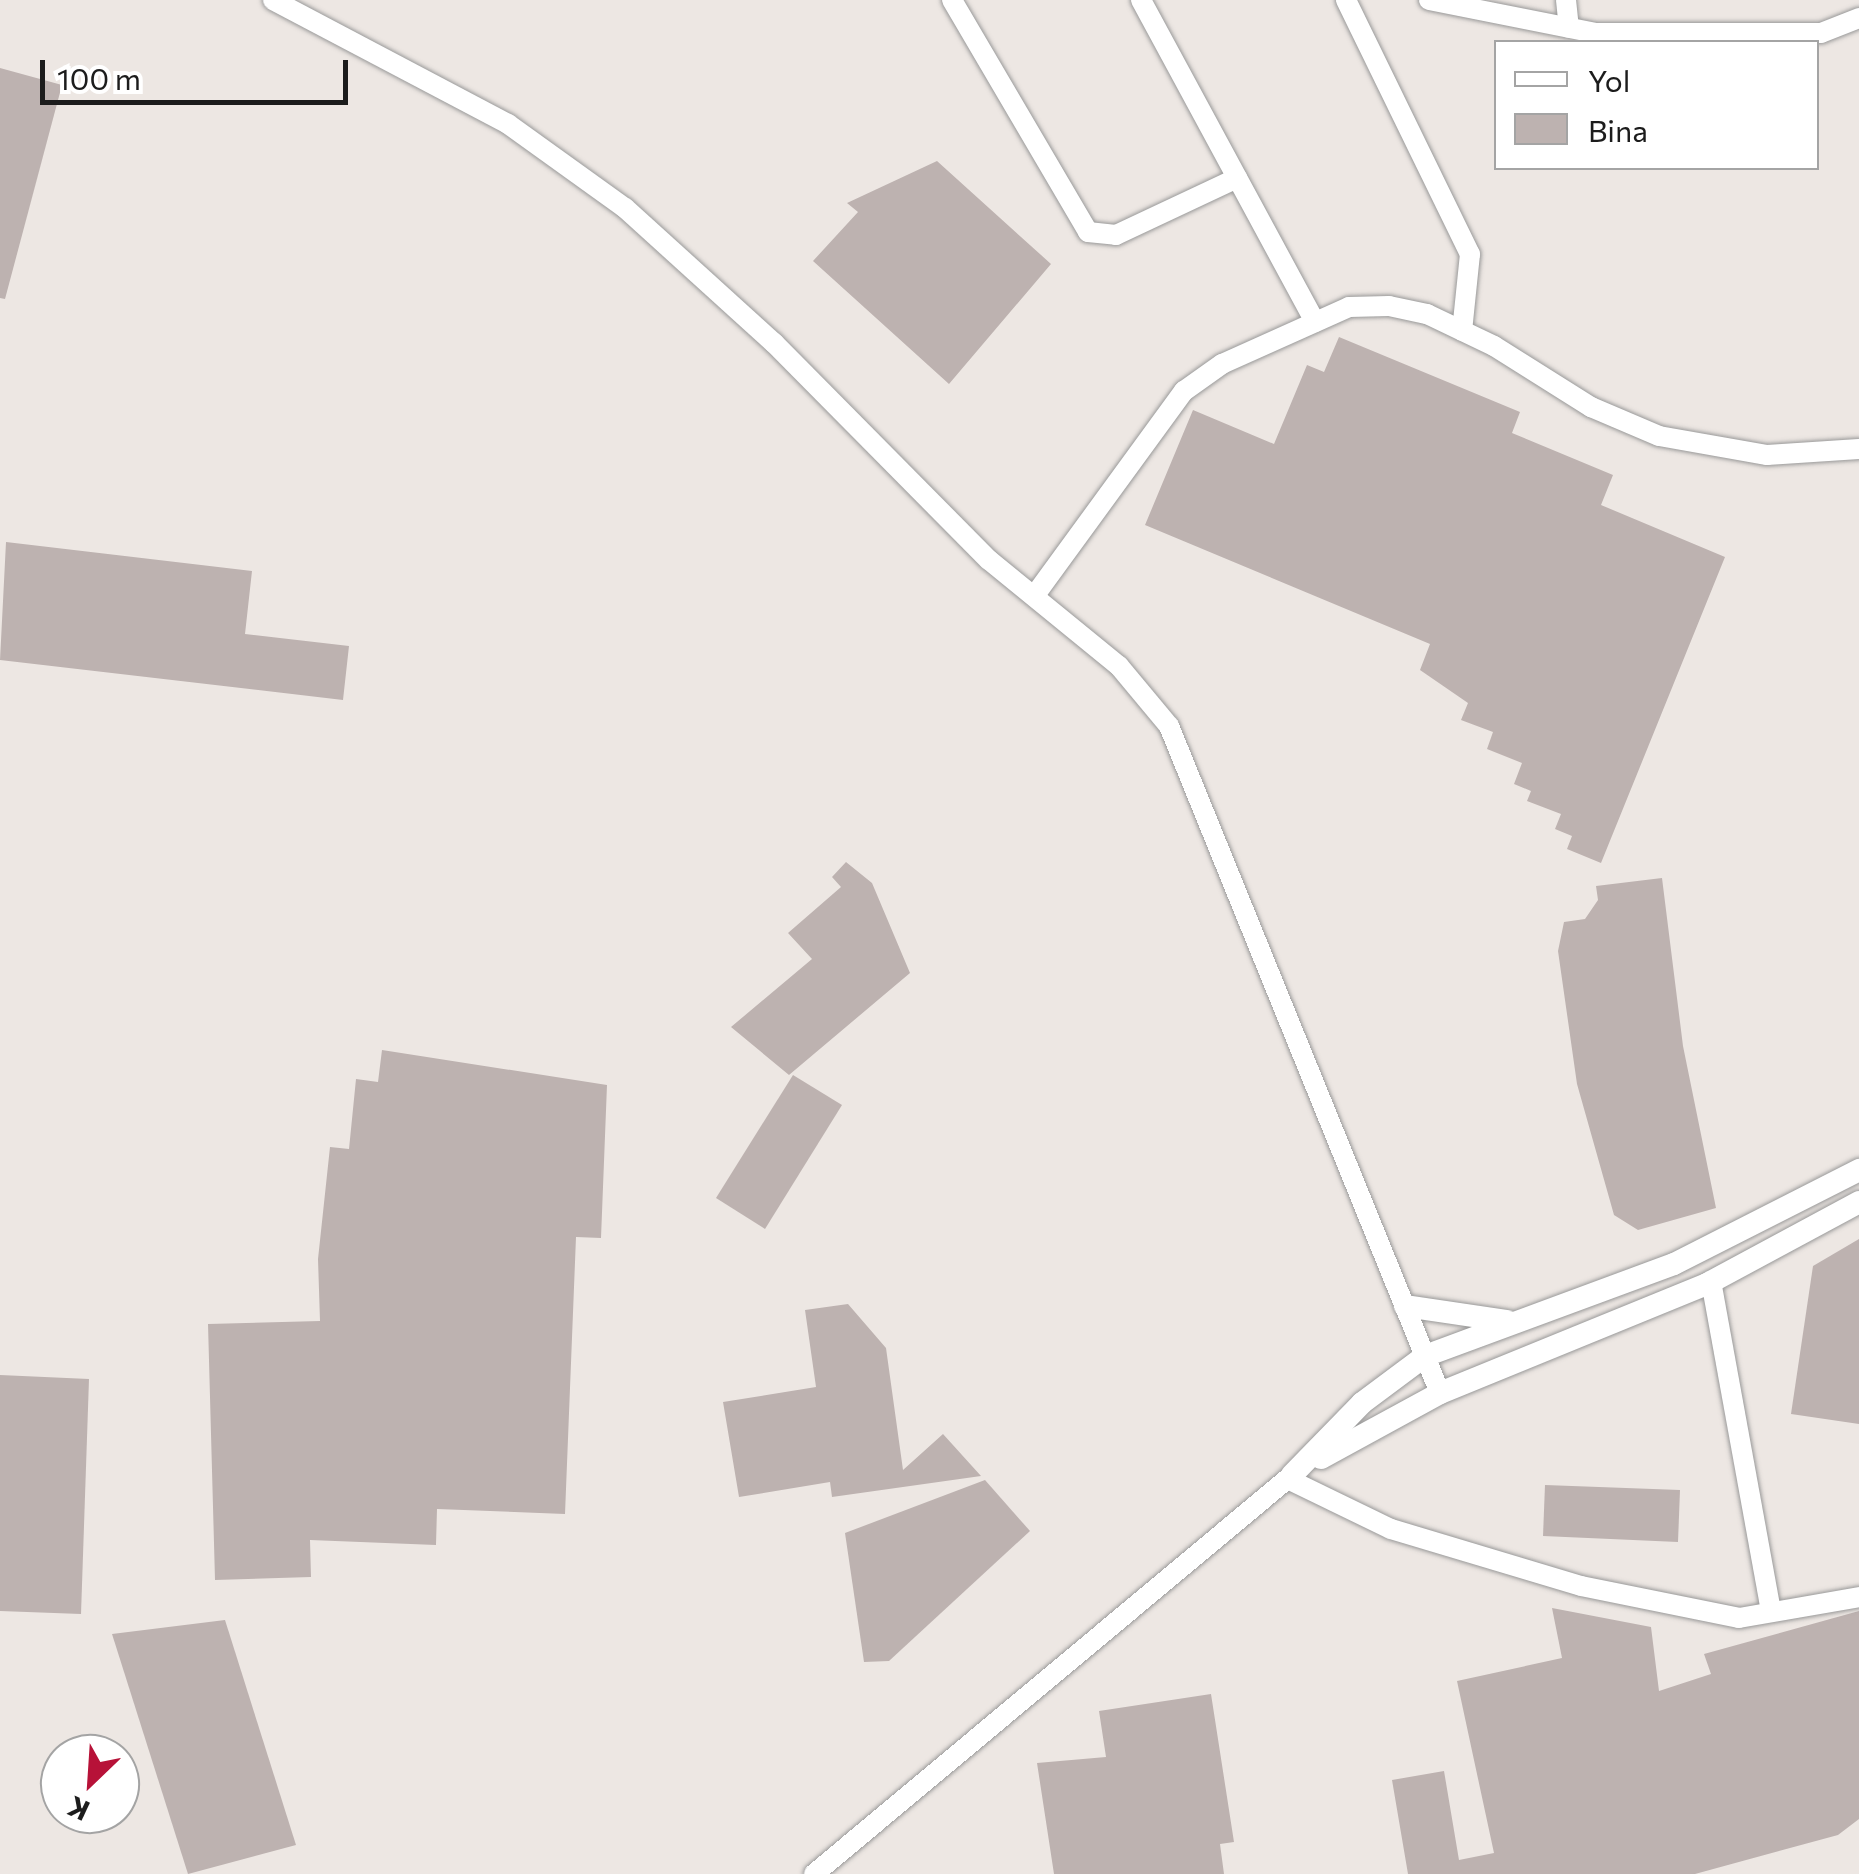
<!DOCTYPE html>
<html>
<head>
<meta charset="utf-8">
<style>
	body { margin:0 }
	#map { position:relative; width:1859px; height:1874px; overflow:hidden; background:#ede7e3; font-family:Commissioner,sans-serif }
	div>[style] { position:absolute }
	[style*='--x'] { left:calc(var(--x)*1px); top:calc(var(--y)*1px); width:calc(var(--w)*1px); rotate:calc(var(--a)*1deg) }
	.building>* { inset:0; background:#bdb2b0 }
	.roads { filter:drop-shadow(0 0 2px #999) drop-shadow(0 0 2px #999) }
	.minor>* { height:20px; margin:-10px; padding:0 10px; transform-origin:10px; border-radius:10px; background:#fff }
	.tertiary>* { height:22px; margin:-11px; padding:0 11px; transform-origin:11px; border-radius:11px; background:#fff }
	span { translate:-50% -50%; white-space:nowrap; text-align:center; line-height:1.15; -webkit-text-stroke:8px #fff; paint-order:stroke }
	.legend { position:absolute; left:1494px; top:40px; width:325px; height:130px; box-sizing:border-box; background:#fff; border:2px solid #a4a4a4; margin:0; padding:12px 18px; list-style:none; font-size:30px; color:#1c1c1c }
	.legend li { display:flex; align-items:center; gap:20px; height:50px }
	.legend b { width:50px; border:2px solid #a4a4a4 }
	.north { position:absolute; left:40px; top:1734px; width:100px; height:100px; box-sizing:border-box; background:#fff; border:2px solid #a4a4a4; border-radius:50%; rotate:205deg; font-size:28px; font-weight:700; line-height:40px; text-align:center; color:#1c1c1c }
	.north::after { content:''; display:block; margin:auto; width:35px; height:45px; background:#b71238; clip-path:polygon(50% 0,100% 100%,50% 72%,0 100%) }
	.scale { position:absolute; left:40px; top:60px; width:308px; height:45px; box-sizing:border-box; border:5px solid #1c1c1c; border-top:0; padding-left:12px; font-size:30px; line-height:35px; white-space:nowrap; color:#1c1c1c; -webkit-text-stroke:8px #fff; paint-order:stroke }
</style>
</head>
<body>
<div id="map">
	<div class="building">
		<i style="clip-path:polygon(0 68px,62px 85px,5px 299px,0 298px)"></i>
		<i style="clip-path:polygon(937px 161px,1051px 264px,949px 384px,813px 261px,858px 212px,847px 203px)"></i>
		<i style="clip-path:polygon(1339px 337px,1520px 412px,1512px 433px,1613px 475px,1601px 505px,1725px 557px,1601px 863px,1567px 849px,1572px 836px,1555px 829px,1561px 814px,1527px 801px,1531px 791px,1514px 784px,1522px 763px,1487px 749px,1493px 732px,1461px 720px,1468px 703px,1420px 670px,1430px 644px,1145px 525px,1193px 410px,1274px 444px,1307px 365px,1324px 372px)"></i>
		<i style="clip-path:polygon(6px 542px,252px 571px,245px 634px,349px 646px,343px 700px,0 660px)"></i>
		<i style="clip-path:polygon(846px 862px,872px 883px,910px 973px,789px 1075px,731px 1027px,812px 959px,788px 933px,841px 887px,832px 877px)"></i>
		<i style="clip-path:polygon(1662px 878px,1683px 1046px,1716px 1208px,1638px 1230px,1614px 1215px,1577px 1084px,1558px 951px,1564px 922px,1585px 919px,1598px 900px,1596px 886px)"></i>
		<i style="clip-path:polygon(382px 1050px,607px 1085px,601px 1238px,576px 1237px,565px 1514px,437px 1509px,436px 1545px,310px 1540px,311px 1577px,215px 1580px,208px 1324px,320px 1321px,318px 1259px,330px 1147px,349px 1149px,356px 1079px,378px 1082px)"></i>
		<i style="clip-path:polygon(793px 1075px,842px 1105px,765px 1229px,716px 1198px)"></i>
		<i style="clip-path:polygon(1859px 1239px,1859px 1424px,1791px 1414px,1813px 1266px)"></i>
		<i style="clip-path:polygon(848px 1304px,886px 1348px,903px 1470px,943px 1434px,981px 1476px,832px 1497px,830px 1482px,739px 1497px,723px 1402px,816px 1387px,805px 1310px)"></i>
		<i style="clip-path:polygon(0 1375px,89px 1379px,81px 1614px,0 1611px)"></i>
		<i style="clip-path:polygon(985px 1480px,1030px 1531px,889px 1661px,864px 1662px,845px 1533px)"></i>
		<i style="clip-path:polygon(1545px 1485px,1680px 1490px,1678px 1542px,1543px 1536px)"></i>
		<i style="clip-path:polygon(1552px 1608px,1651px 1627px,1659px 1691px,1711px 1674px,1704px 1654px,1859px 1611px,1859px 1819px,1838px 1835px,1695px 1874px,1408px 1874px,1392px 1780px,1444px 1771px,1459px 1860px,1494px 1853px,1457px 1681px,1562px 1658px)"></i>
		<i style="clip-path:polygon(225px 1620px,296px 1845px,188px 1874px,112px 1634px)"></i>
		<i style="clip-path:polygon(1211px 1694px,1234px 1842px,1220px 1844px,1224px 1874px,1054px 1874px,1037px 1763px,1106px 1757px,1099px 1711px)"></i>
	</div>
	<div class="roads">
		<div class="minor">
			<i style="--x:273;--y:0;--w:266;--a:27.8"></i>
			<i style="--x:508;--y:124;--w:144;--a:35.7"></i>
			<i style="--x:625;--y:208;--w:201;--a:42.2"></i>
			<i style="--x:774;--y:343;--w:305;--a:45.3"></i>
			<i style="--x:989;--y:560;--w:168;--a:39.2"></i>
			<i style="--x:1119;--y:666;--w:78;--a:50.2"></i>
			<i style="--x:1169;--y:726;--w:720;--a:67.89"></i>
			<i style="--x:952;--y:0;--w:269;--a:59.6"></i>
			<i style="--x:1088;--y:232;--w:28;--a:6"></i>
			<i style="--x:1116;--y:235;--w:134;--a:-25.2"></i>
			<i style="--x:1141;--y:0;--w:366;--a:61.6"></i>
			<i style="--x:1346;--y:0;--w:283;--a:64"></i>
			<i style="--x:1470;--y:254;--w:77;--a:95.9"></i>
			<i style="--x:1429;--y:0;--w:169;--a:11.2"></i>
			<i style="--x:1595;--y:33;--w:226;--a:0"></i>
			<i style="--x:1821;--y:33;--w:41;--a:-21.5"></i>
			<i style="--x:1566;--y:0;--w:28;--a:84"></i>
			<i style="--x:1035;--y:595;--w:253;--a:-53.9"></i>
			<i style="--x:1184;--y:391;--w:47;--a:-35.4"></i>
			<i style="--x:1222;--y:364;--w:139;--a:-24.2"></i>
			<i style="--x:1349;--y:307;--w:40;--a:-1.4"></i>
			<i style="--x:1389;--y:306;--w:39;--a:12"></i>
			<i style="--x:1427;--y:314;--w:74;--a:25.5"></i>
			<i style="--x:1494;--y:346;--w:115;--a:32.2"></i>
			<i style="--x:1591;--y:407;--w:74;--a:23.1"></i>
			<i style="--x:1659;--y:436;--w:110;--a:10"></i>
			<i style="--x:1767;--y:455;--w:92;--a:-3.7"></i>
			<i style="--x:1711;--y:1281;--w:336;--a:79.7"></i>
			<i style="--x:1288;--y:1479;--w:114;--a:25.9"></i>
			<i style="--x:1391;--y:1529;--w:198;--a:16.7"></i>
			<i style="--x:1581;--y:1586;--w:161;--a:11.4"></i>
			<i style="--x:1739;--y:1618;--w:122;--a:-9.9"></i>
			<i style="--x:814;--y:1874;--w:623;--a:-39.85"></i>
		</div>
		<div class="tertiary">
			<i style="--x:1405;--y:1306;--w:103;--a:8.4"></i>
			<i style="--x:1321;--y:1458;--w:136;--a:-28.6"></i>
			<i style="--x:1440;--y:1393;--w:288;--a:-22.2"></i>
			<i style="--x:1707;--y:1284;--w:173;--a:-28.3"></i>
			<i style="--x:1292;--y:1475;--w:100;--a:-45.8"></i>
			<i style="--x:1362;--y:1403;--w:79;--a:-36.7"></i>
			<i style="--x:1425;--y:1356;--w:265;--a:-20.3"></i>
			<i style="--x:1674;--y:1264;--w:208;--a:-26.9"></i>
		</div>
	</div>
	<ul class="legend">
	<li><b style="height:12px;background:#fff"></b>Yol</li>
	<li><b style="height:28px;background:#bdb2b0"></b>Bina</li>
	</ul>
	<div class="north">K</div>
	<div class="scale">100 m</div>
</div>
</body>
</html>
